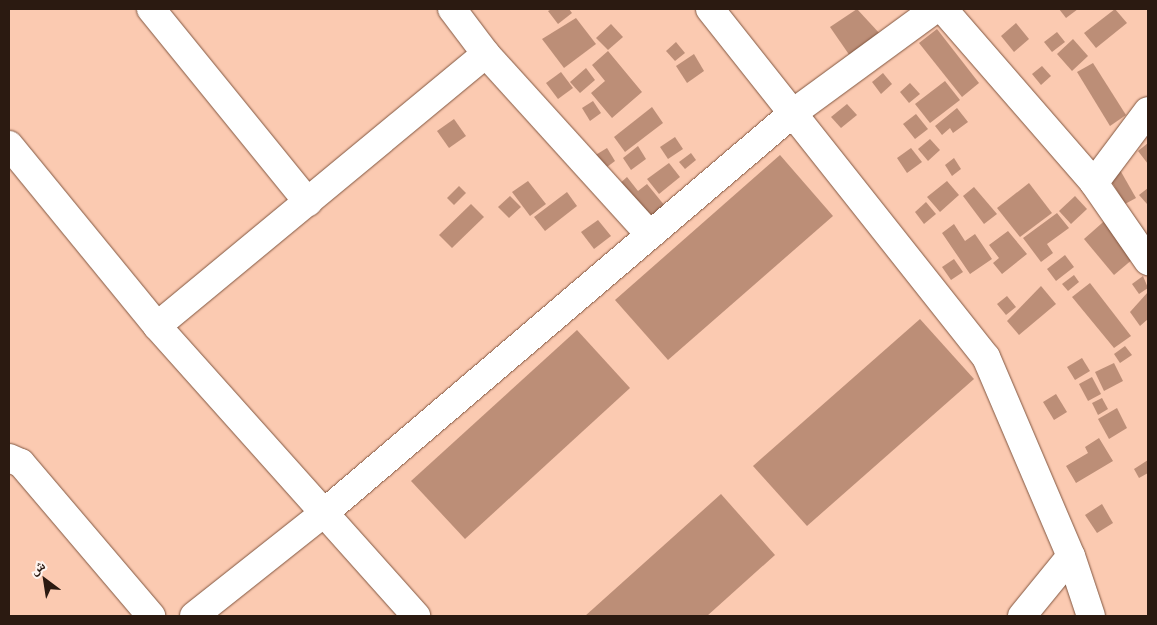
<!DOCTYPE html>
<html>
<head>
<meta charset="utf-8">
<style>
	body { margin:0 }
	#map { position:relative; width:1157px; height:625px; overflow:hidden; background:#fbcab1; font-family:"Roboto Condensed","Noto Naskh Arabic",sans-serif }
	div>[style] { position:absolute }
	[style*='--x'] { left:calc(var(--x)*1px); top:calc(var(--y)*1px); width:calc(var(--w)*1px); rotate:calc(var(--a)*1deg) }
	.building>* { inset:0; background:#bc8e77 }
	.roads { filter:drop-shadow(0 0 1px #805640) drop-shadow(0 0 1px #805640) }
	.minor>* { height:28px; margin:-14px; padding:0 14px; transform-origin:14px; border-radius:14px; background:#fff }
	span { translate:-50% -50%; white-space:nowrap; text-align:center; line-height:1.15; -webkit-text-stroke:4px #fef4ef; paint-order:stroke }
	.frame { position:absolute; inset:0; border:10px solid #2b1a11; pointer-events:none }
	.north { position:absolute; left:20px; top:555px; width:50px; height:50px; -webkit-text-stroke:4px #fef4ef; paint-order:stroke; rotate:329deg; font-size:14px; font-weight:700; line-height:20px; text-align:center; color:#2b1a11 }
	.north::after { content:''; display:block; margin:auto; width:18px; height:22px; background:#2b1a11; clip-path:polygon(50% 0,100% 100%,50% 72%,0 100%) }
</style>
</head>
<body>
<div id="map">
	<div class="building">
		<i style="clip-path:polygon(552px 9px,569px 9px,572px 13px,558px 24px,548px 11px)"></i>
		<i style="clip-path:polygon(857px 9px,881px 35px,850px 56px,830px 27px)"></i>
		<i style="clip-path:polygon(1059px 9px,1078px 9px,1066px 18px)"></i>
		<i style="clip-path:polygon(1115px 9px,1127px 23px,1096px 48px,1084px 33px)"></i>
		<i style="clip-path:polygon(576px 18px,596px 44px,564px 68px,542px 39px)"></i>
		<i style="clip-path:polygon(1016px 23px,1029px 39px,1014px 52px,1001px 36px)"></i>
		<i style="clip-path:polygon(611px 24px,623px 37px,608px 50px,596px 38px)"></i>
		<i style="clip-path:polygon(937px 29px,979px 83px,962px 97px,919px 43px)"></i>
		<i style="clip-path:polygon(1057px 32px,1065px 42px,1052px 52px,1044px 42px)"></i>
		<i style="clip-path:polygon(1073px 39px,1088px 56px,1072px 71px,1057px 54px)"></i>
		<i style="clip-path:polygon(676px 42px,685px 53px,675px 61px,666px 51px)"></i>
		<i style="clip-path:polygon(608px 51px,642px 92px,612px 118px,591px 93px,605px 81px,592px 65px)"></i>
		<i style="clip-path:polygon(694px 54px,704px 71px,687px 83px,676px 66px)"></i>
		<i style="clip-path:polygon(1093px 63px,1126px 115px,1110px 126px,1077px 72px)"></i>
		<i style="clip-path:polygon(1042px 66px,1051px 76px,1041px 85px,1032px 74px)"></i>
		<i style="clip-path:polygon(586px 68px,595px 80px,580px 93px,570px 82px)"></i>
		<i style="clip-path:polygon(561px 72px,573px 88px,558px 99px,546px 83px)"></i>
		<i style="clip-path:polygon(883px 73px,892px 84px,881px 94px,872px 82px)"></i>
		<i style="clip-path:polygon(945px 81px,960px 100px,930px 123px,915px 104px)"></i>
		<i style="clip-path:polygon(910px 83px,920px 94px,909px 103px,900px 92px)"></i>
		<i style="clip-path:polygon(593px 101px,601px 113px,590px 121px,582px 108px)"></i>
		<i style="clip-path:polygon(847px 104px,857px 115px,841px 128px,831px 117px)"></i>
		<i style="clip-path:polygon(652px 107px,663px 123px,625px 152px,614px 137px)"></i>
		<i style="clip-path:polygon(957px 108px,968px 122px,953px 133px,950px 128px,942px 135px,935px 126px)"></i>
		<i style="clip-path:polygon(916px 114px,928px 129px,915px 139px,903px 124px)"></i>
		<i style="clip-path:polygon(454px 119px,466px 136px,449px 148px,437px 131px)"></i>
		<i style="clip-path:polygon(675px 137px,683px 149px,668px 159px,660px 147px)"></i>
		<i style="clip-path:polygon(930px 139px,940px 150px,928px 161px,918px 149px)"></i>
		<i style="clip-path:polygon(1148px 143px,1148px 164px,1138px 151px)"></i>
		<i style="clip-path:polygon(638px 146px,646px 159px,631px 170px,623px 158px)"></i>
		<i style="clip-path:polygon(607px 148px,615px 161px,603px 170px,594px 156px)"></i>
		<i style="clip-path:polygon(911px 148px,922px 162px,907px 173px,897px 158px)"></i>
		<i style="clip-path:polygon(691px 153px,696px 160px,685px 169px,679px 162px)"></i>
		<i style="clip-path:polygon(780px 155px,833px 216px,668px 360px,615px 300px)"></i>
		<i style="clip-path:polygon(954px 158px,961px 169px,952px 176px,945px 165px)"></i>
		<i style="clip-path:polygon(669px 163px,680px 177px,659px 194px,647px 179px)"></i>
		<i style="clip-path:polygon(1120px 170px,1136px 198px,1125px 204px,1109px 177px)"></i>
		<i style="clip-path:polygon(627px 177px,638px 191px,647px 184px,665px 206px,645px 222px,617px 186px)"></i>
		<i style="clip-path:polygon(528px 181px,546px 204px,530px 216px,512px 192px)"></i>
		<i style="clip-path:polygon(947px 181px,959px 195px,940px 212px,927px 197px)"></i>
		<i style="clip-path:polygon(1029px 183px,1052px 213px,1020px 237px,997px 208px)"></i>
		<i style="clip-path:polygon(459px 186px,466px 193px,454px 205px,447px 198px)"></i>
		<i style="clip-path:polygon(974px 187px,997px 214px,984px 224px,963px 196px)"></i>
		<i style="clip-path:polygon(1148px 188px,1148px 203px,1147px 204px,1139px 195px)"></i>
		<i style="clip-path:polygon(567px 192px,577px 206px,545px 231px,534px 217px)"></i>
		<i style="clip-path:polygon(510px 196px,521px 207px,509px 218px,498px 207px)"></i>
		<i style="clip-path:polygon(1075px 196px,1087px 209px,1071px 224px,1059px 211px)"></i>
		<i style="clip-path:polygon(926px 202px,936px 214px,924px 224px,915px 212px)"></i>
		<i style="clip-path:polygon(471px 204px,484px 217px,452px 248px,439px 235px)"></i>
		<i style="clip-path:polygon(1057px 213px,1069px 228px,1047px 244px,1053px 253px,1041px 262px,1023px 238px)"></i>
		<i style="clip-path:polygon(1110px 216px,1140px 253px,1114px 275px,1084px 239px)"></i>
		<i style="clip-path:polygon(598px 220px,611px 236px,594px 249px,581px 232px)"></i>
		<i style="clip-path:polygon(954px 224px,965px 241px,975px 234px,992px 259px,970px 274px,942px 233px)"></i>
		<i style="clip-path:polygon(1008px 231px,1027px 254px,1002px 274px,993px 263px,999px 258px,989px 245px)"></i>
		<i style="clip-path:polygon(1065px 255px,1074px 267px,1056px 281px,1047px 269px)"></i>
		<i style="clip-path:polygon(954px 259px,963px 272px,951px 280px,942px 267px)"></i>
		<i style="clip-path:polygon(1074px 275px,1079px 282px,1068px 291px,1062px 284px)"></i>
		<i style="clip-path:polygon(1143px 276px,1148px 288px,1139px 294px,1132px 284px)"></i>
		<i style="clip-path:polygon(1090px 283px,1131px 336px,1114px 348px,1072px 297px)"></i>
		<i style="clip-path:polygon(1041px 286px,1056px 304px,1019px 335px,1007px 321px)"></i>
		<i style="clip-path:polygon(1148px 292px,1148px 319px,1140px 326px,1130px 312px)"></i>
		<i style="clip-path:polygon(1007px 296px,1016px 307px,1006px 315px,997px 304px)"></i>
		<i style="clip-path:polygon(920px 319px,974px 379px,807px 526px,753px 466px)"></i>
		<i style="clip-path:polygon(577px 330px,630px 388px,465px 539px,411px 481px)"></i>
		<i style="clip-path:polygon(1125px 346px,1132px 355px,1120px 363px,1114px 354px)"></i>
		<i style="clip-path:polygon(1082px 358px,1090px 371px,1075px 380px,1067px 367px)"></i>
		<i style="clip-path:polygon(1114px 363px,1123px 381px,1104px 391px,1095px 372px)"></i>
		<i style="clip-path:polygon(1092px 377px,1101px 394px,1088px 401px,1079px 384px)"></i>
		<i style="clip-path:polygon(1056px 394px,1067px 412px,1054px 420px,1043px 402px)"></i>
		<i style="clip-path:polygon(1102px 398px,1108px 409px,1098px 415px,1092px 403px)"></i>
		<i style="clip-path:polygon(1117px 408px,1127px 428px,1109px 439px,1098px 419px)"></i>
		<i style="clip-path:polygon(1099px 438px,1113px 461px,1076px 483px,1066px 466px,1088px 453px,1085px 447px)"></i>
		<i style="clip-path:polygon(1148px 460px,1148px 473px,1139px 478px,1134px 469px)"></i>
		<i style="clip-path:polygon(721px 494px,775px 555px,707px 616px,585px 616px)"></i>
		<i style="clip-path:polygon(1102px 504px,1113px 523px,1097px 533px,1085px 515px)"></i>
	</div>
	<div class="roads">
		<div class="minor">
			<i style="--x:151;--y:9;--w:249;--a:50.9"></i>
			<i style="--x:452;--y:9;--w:56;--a:52.9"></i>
			<i style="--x:710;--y:9;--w:444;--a:51.6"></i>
			<i style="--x:986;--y:357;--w:216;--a:66.9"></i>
			<i style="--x:1071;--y:556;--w:63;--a:71.6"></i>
			<i style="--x:943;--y:9;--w:230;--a:49"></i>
			<i style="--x:1094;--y:183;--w:95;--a:55.3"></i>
			<i style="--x:9;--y:145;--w:234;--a:50.7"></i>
			<i style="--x:157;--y:326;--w:389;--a:48.2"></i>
			<i style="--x:1094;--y:183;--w:90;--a:-53.1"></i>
			<i style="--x:157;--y:326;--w:427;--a:-39.6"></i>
			<i style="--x:486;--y:54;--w:244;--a:47.8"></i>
			<i style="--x:9;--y:458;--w:13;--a:23"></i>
			<i style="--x:21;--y:463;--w:201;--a:49.6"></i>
			<i style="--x:194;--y:616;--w:166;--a:-38.4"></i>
			<i style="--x:324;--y:513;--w:616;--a:-40.46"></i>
			<i style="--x:793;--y:113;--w:176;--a:-36.2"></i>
			<i style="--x:1022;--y:616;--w:77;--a:-50.8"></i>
		</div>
	</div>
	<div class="frame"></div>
	<div class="north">ش</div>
</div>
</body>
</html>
